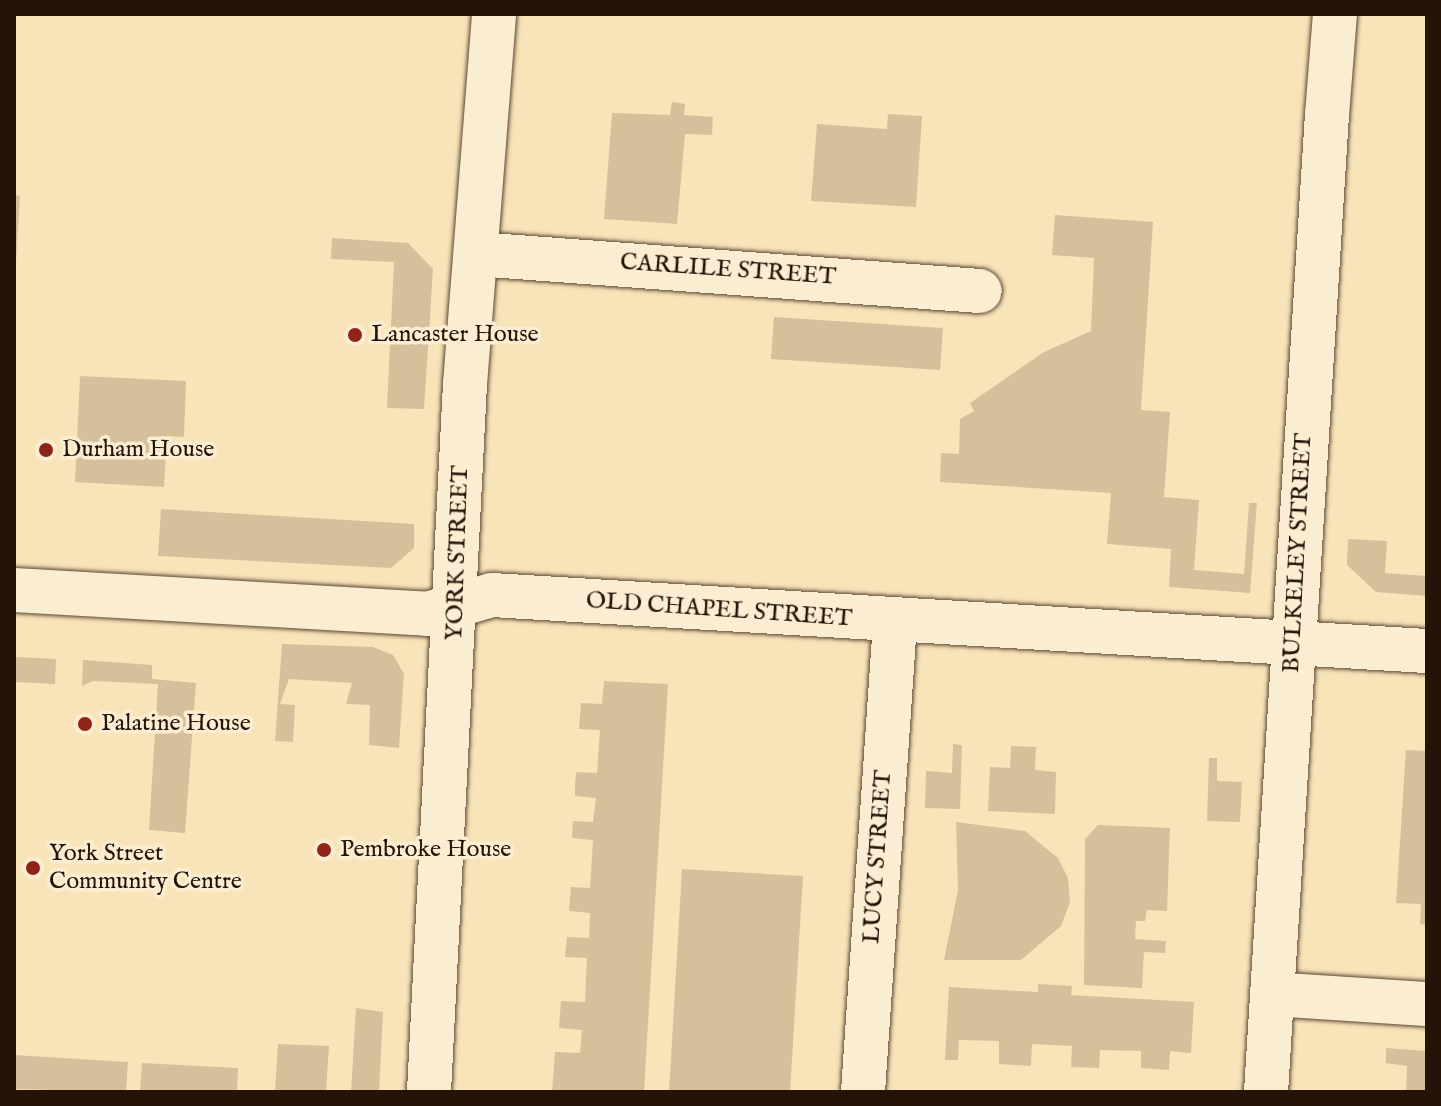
<!DOCTYPE html>
<html>
<head>
<meta charset="utf-8">
<style>
	body { margin:0 }
	#map { position:relative; width:1441px; height:1106px; overflow:hidden; background:#f9e4b9; font-family:"IM FELL English",serif }
	div>[style] { position:absolute }
	[style*='--x'] { left:calc(var(--x)*1px); top:calc(var(--y)*1px); width:calc(var(--w)*1px); rotate:calc(var(--a)*1deg) }
	.green>* { inset:0; background:#d5c09b }
	.roads { filter:drop-shadow(0 0 2px #5b4734) drop-shadow(0 0 2px #5b4734) }
	.pedestrian>* { height:44px; margin:-22px; padding:0 22px; transform-origin:22px; border-radius:22px; background:#fbedd2 }
	.minor>* { height:44px; margin:-22px; padding:0 22px; transform-origin:22px; border-radius:22px; background:#fbedd2 }
	.dots>* { width:22px; height:22px; translate:-50% -50%; box-sizing:border-box; border:4px solid #fbedd2; border-radius:50% }
	span { translate:-50% -50%; white-space:nowrap; text-align:center; line-height:1.15; -webkit-text-stroke:7px #fbedd2; paint-order:stroke }
	.street-label { font-size:24px; color:#261308 }
	.poi-label { font-size:24px; color:#261308 }
	.left { translate:0 -50%; text-align:left }
	.frame { position:absolute; inset:0; border:16px solid #261308; pointer-events:none }
</style>
</head>
<body>
<div id="map">
	<div class="green">
		<i style="clip-path:polygon(672px 102px,685px 104px,684px 115px,713px 117px,712px 135px,685px 134px,677px 224px,604px 219px,612px 113px,670px 115px)"></i>
		<i style="clip-path:polygon(888px 114px,922px 116px,916px 207px,811px 201px,817px 124px,887px 129px)"></i>
		<i style="clip-path:polygon(14px 195px,20px 196px,14px 295px)"></i>
		<i style="clip-path:polygon(1055px 215px,1153px 222px,1141px 410px,1170px 412px,1164px 497px,1199px 500px,1194px 570px,1244px 574px,1249px 503px,1257px 503px,1250px 593px,1169px 587px,1171px 549px,1107px 544px,1111px 493px,940px 482px,941px 453px,959px 454px,960px 419px,974px 411px,970px 403px,1044px 352px,1091px 331px,1094px 258px,1052px 255px)"></i>
		<i style="clip-path:polygon(332px 238px,408px 243px,433px 269px,424px 409px,387px 408px,394px 262px,331px 259px)"></i>
		<i style="clip-path:polygon(774px 317px,943px 328px,940px 370px,771px 359px)"></i>
		<i style="clip-path:polygon(80px 376px,186px 381px,184px 437px,167px 436px,164px 487px,75px 482px)"></i>
		<i style="clip-path:polygon(161px 509px,414px 524px,414px 548px,391px 568px,158px 556px)"></i>
		<i style="clip-path:polygon(1348px 539px,1387px 541px,1385px 573px,1427px 576px,1427px 596px,1376px 592px,1347px 565px)"></i>
		<i style="clip-path:polygon(282px 644px,373px 647px,393px 655px,404px 674px,399px 748px,369px 745px,370px 705px,346px 704px,352px 683px,289px 679px,280px 704px,295px 705px,293px 742px,275px 741px)"></i>
		<i style="clip-path:polygon(14px 657px,56px 659px,55px 684px,14px 682px)"></i>
		<i style="clip-path:polygon(83px 660px,152px 665px,152px 679px,196px 683px,185px 833px,149px 830px,158px 684px,93px 681px,82px 686px)"></i>
		<i style="clip-path:polygon(604px 681px,668px 684px,644px 1092px,552px 1092px,555px 1052px,580px 1053px,582px 1030px,559px 1028px,561px 1001px,585px 1002px,587px 958px,565px 957px,567px 937px,589px 938px,590px 913px,569px 911px,571px 887px,590px 888px,593px 840px,572px 838px,573px 821px,593px 822px,596px 798px,575px 796px,575px 785px,576px 772px,597px 773px,600px 730px,579px 729px,581px 703px,602px 704px)"></i>
		<i style="clip-path:polygon(953px 744px,962px 745px,960px 809px,925px 808px,926px 771px,952px 773px)"></i>
		<i style="clip-path:polygon(1011px 746px,1036px 747px,1035px 770px,1056px 772px,1055px 814px,988px 811px,990px 767px,1010px 768px)"></i>
		<i style="clip-path:polygon(1406px 750px,1427px 751px,1427px 925px,1420px 924px,1421px 904px,1396px 903px)"></i>
		<i style="clip-path:polygon(1209px 758px,1217px 758px,1217px 781px,1242px 782px,1240px 822px,1207px 821px)"></i>
		<i style="clip-path:polygon(956px 822px,1025px 831px,1058px 858px,1068px 878px,1070px 902px,1061px 926px,1021px 960px,944px 960px,958px 890px)"></i>
		<i style="clip-path:polygon(1098px 825px,1170px 828px,1167px 911px,1147px 910px,1145px 921px,1136px 921px,1135px 939px,1166px 941px,1165px 953px,1144px 952px,1142px 988px,1084px 985px,1085px 839px)"></i>
		<i style="clip-path:polygon(682px 869px,803px 876px,790px 1092px,669px 1092px)"></i>
		<i style="clip-path:polygon(1038px 984px,1072px 986px,1071px 995px,1194px 1002px,1191px 1053px,1170px 1051px,1169px 1070px,1141px 1068px,1141px 1051px,1100px 1050px,1099px 1068px,1071px 1067px,1072px 1046px,1032px 1044px,1031px 1066px,999px 1064px,999px 1041px,959px 1040px,958px 1060px,945px 1060px,949px 987px,1038px 992px)"></i>
		<i style="clip-path:polygon(356px 1008px,383px 1012px,379px 1092px,351px 1092px)"></i>
		<i style="clip-path:polygon(278px 1044px,329px 1046px,326px 1092px,275px 1092px)"></i>
		<i style="clip-path:polygon(1386px 1048px,1427px 1051px,1427px 1092px,1406px 1092px,1407px 1066px,1386px 1063px)"></i>
		<i style="clip-path:polygon(14px 1055px,128px 1062px,126px 1092px,14px 1089px)"></i>
		<i style="clip-path:polygon(142px 1063px,238px 1068px,237px 1092px,140px 1092px)"></i>
	</div>
	<div class="roads">
		<div class="pedestrian">
			<i style="--x:1327;--y:115;--w:101;--a:-85.5"></i>
		</div>
		<div class="minor">
			<i style="--x:476;--y:254;--w:505;--a:4.2"></i>
			<i style="--x:14;--y:590;--w:414;--a:3.3"></i>
			<i style="--x:427;--y:614;--w:68;--a:-16.3"></i>
			<i style="--x:492;--y:595;--w:937;--a:3.43"></i>
			<i style="--x:1272;--y:994;--w:155;--a:3.7"></i>
			<i style="--x:429;--y:1092;--w:709;--a:-87.09"></i>
			<i style="--x:465;--y:384;--w:371;--a:-85.5"></i>
			<i style="--x:863;--y:1092;--w:472;--a:-86.1"></i>
			<i style="--x:1266;--y:1092;--w:979;--a:-86.43"></i>
		</div>
	</div>
	<div class="dots">
		<i style="left:355px;top:335px;background:#8f2418"></i>
		<i style="left:46px;top:450px;background:#8f2418"></i>
		<i style="left:85px;top:724px;background:#8f2418"></i>
		<i style="left:324px;top:850px;background:#8f2418"></i>
		<i style="left:33px;top:868px;background:#8f2418"></i>
	</div>
	<div class="street-label">
		<span style="left:728px;top:270px;rotate:4deg">CARLILE STREET</span>
		<span style="left:458px;top:553px;rotate:-88deg">YORK STREET</span>
		<span style="left:1298px;top:553px;rotate:-87deg">BULKELEY STREET</span>
		<span style="left:719px;top:610px;rotate:4deg">OLD CHAPEL STREET</span>
		<span style="left:878px;top:857px;rotate:-86deg">LUCY STREET</span>
	</div>
	<div class="poi-label">
		<span class="left" style="left:371px;top:335px">Lancaster House</span>
		<span class="left" style="left:62px;top:450px">Durham House</span>
		<span class="left" style="left:101px;top:724px">Palatine House</span>
		<span class="left" style="left:340px;top:850px">Pembroke House</span>
		<span class="left" style="left:49px;top:868px">York Street<br>Community Centre</span>
	</div>
	<div class="frame"></div>
</div>
</body>
</html>
